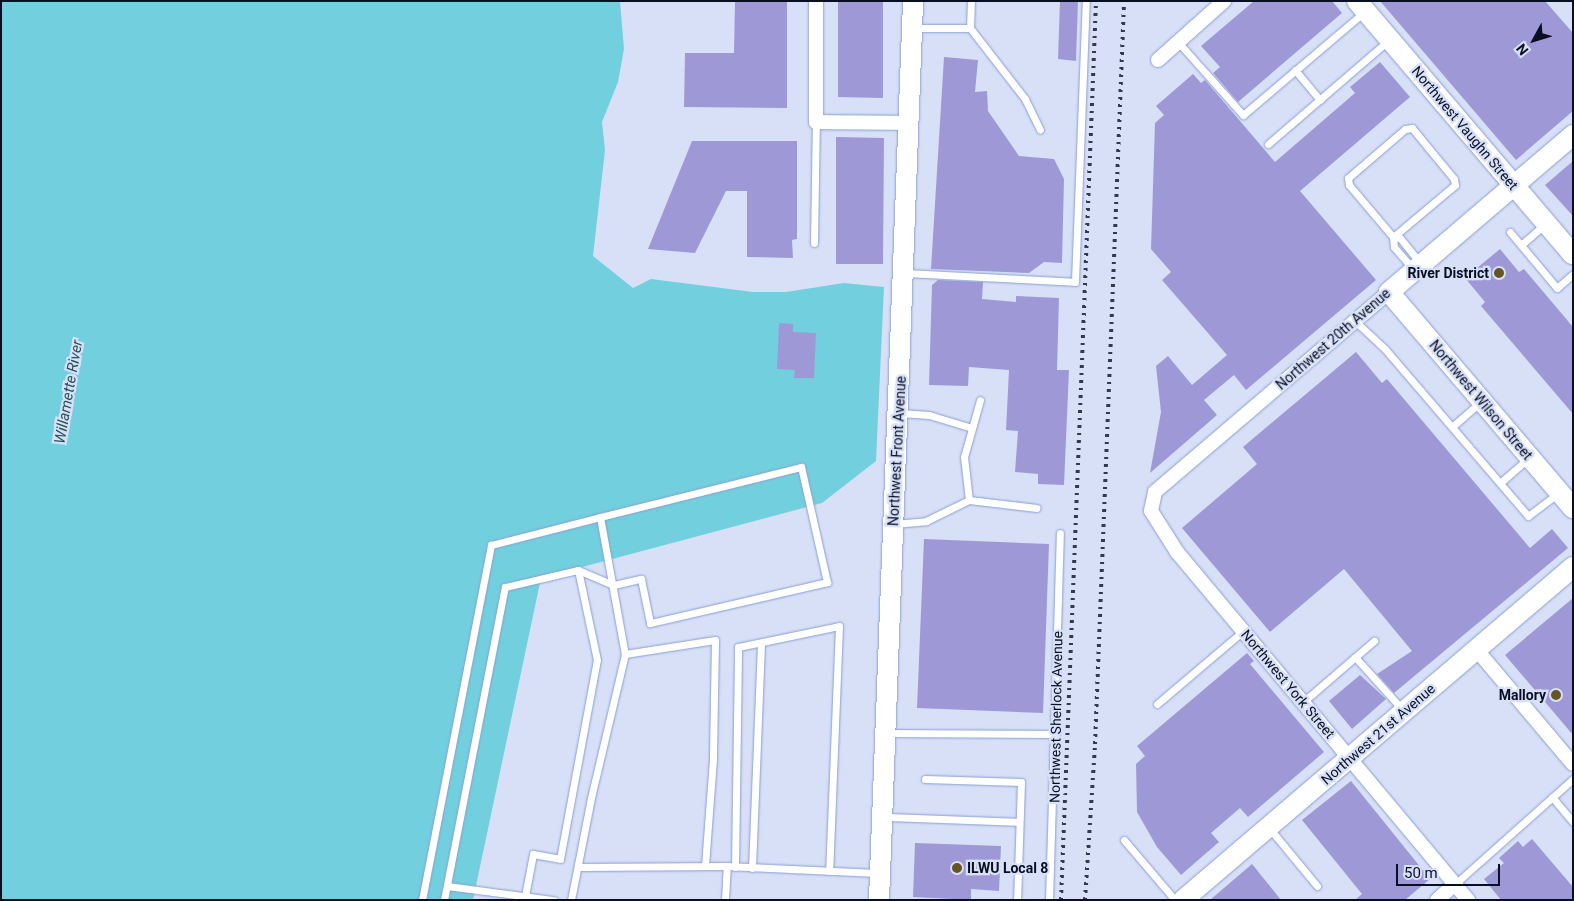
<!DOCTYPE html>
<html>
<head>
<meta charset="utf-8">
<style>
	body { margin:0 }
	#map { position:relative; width:1574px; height:901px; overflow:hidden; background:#d7e0f7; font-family:Roboto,sans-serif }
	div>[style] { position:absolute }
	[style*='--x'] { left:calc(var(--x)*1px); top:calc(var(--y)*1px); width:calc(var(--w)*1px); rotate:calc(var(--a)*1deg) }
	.water>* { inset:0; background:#72d0de }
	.building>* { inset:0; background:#9f98d7 }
	.roads { filter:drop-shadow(0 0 1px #8a9ed3) drop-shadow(0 0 1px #8a9ed3) }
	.lane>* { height:7px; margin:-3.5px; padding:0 3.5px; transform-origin:3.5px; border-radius:3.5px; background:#fff }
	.street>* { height:14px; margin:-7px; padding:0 7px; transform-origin:7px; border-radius:7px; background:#fff }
	.secondary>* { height:20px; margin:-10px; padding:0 10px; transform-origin:10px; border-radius:10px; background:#fff }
	.rail>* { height:4px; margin-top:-2px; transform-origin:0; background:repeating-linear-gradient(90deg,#31394c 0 2.5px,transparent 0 7.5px) }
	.dots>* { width:14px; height:14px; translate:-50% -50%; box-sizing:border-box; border:2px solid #d7e0f7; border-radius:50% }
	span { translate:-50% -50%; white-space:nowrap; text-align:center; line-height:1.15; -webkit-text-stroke:4.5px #d7e0f7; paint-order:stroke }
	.street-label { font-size:14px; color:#080f22 }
	.poi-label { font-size:14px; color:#080f22; font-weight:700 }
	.right { translate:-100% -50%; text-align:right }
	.left { translate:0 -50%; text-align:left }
	.water-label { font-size:15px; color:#265157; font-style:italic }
	.frame { position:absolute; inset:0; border:2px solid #080f22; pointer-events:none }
	.north { position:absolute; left:1509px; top:15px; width:50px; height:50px; -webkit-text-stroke:4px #d7e0f7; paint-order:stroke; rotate:231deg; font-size:14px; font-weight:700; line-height:20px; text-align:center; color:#080f22 }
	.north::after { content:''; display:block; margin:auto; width:18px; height:22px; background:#080f22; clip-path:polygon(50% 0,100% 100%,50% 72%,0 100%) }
	.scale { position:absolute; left:1396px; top:864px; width:104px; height:22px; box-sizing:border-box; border:2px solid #080f22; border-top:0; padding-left:6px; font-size:15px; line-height:18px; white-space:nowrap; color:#080f22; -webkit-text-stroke:4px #d7e0f7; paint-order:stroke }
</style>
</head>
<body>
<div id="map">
	<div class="water">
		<i style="clip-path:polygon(1px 1px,620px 1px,624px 49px,618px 82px,602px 122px,605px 150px,593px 256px,633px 288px,651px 279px,753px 292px,786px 292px,844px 283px,884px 287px,876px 461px,822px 503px,541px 578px,473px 900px,1px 900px)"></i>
	</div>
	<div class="building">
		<i style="clip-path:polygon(735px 1px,787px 1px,787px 108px,684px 107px,685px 53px,734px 53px)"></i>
		<i style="clip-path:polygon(838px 1px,883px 1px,883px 98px,838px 97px)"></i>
		<i style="clip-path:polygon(1060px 1px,1078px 1px,1076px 61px,1058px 59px)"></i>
		<i style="clip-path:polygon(1254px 1px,1332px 1px,1342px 13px,1238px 102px,1213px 73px,1220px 67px,1201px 46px)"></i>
		<i style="clip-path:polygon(1380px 1px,1545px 1px,1573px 33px,1573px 111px,1516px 160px)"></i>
		<i style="clip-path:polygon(944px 57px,978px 60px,975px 92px,987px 91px,988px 111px,1019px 156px,1054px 159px,1064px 179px,1062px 263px,1044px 262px,1029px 273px,931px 269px)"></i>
		<i style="clip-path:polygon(1380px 62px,1410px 97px,1300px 191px,1376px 280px,1246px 390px,1234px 375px,1204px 400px,1217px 415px,1150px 473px,1161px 412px,1156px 366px,1168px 356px,1192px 385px,1227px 355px,1162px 280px,1171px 272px,1151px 249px,1155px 123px,1164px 115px,1156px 106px,1193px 74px,1201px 83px,1205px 80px,1275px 162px,1355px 93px,1350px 87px)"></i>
		<i style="clip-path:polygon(836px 137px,884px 138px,883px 264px,836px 264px)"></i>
		<i style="clip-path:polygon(692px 141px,797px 141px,797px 239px,792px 240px,793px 258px,747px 257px,747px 191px,726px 191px,695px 253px,648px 249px)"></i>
		<i style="clip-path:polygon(1573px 161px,1573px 216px,1545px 185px)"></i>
		<i style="clip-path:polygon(1500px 249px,1519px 272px,1524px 269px,1573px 327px,1573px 414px,1481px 306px,1485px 302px,1465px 278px)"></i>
		<i style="clip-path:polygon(938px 280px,983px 282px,982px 299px,1016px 302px,1016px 296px,1059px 298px,1057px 370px,1069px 370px,1064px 485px,1038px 484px,1038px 474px,1015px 472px,1018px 431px,1006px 430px,1009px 370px,969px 367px,968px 386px,929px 385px,932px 285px)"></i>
		<i style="clip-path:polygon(779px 323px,793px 324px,793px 332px,816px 333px,814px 378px,794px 378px,795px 370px,777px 369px)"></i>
		<i style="clip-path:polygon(1356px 352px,1382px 383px,1387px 379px,1530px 548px,1552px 529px,1568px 548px,1394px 693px,1377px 674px,1412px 651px,1344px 569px,1270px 632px,1182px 528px,1257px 464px,1243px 447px)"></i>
		<i style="clip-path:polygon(924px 539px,1049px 544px,1043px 713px,917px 708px)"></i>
		<i style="clip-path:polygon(1573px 598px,1573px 735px,1505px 655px)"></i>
		<i style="clip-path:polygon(1247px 653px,1254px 661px,1250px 664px,1324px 752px,1248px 817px,1240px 808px,1211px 833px,1219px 842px,1181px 875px,1157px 847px,1137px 812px,1136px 764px,1145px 756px,1137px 746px)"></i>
		<i style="clip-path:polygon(1360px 675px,1386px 699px,1352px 729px,1329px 701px)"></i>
		<i style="clip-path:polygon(1351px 781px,1430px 879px,1405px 900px,1355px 900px,1362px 894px,1302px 820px)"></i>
		<i style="clip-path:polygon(1532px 839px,1573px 887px,1573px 900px,1501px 900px,1484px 879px,1504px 863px,1499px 858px,1518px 841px,1523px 847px)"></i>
		<i style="clip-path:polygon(915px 843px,1001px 846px,999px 891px,971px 889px,971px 900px,913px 897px)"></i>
		<i style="clip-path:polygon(1252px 864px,1281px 900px,1210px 900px)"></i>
	</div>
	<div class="roads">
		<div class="lane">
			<i style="--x:913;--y:28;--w:57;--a:0"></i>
			<i style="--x:970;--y:28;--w:27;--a:-88"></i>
			<i style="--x:970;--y:28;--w:90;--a:52.2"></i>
			<i style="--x:1025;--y:99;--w:34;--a:64"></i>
			<i style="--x:1178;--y:42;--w:98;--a:48.3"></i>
			<i style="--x:1243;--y:115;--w:160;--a:-40.4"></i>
			<i style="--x:1295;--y:70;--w:39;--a:50"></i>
			<i style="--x:1412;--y:128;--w:66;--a:50.5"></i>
			<i style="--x:1454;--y:179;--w:6;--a:81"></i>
			<i style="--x:1455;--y:185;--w:81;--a:140"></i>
			<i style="--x:1393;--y:237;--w:68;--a:-130.2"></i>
			<i style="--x:1349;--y:185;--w:7;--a:-98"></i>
			<i style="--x:1348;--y:178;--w:75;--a:-40.7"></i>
			<i style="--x:1405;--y:129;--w:7;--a:-8"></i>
			<i style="--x:1268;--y:144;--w:160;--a:-40.7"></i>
			<i style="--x:1510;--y:232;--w:73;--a:50"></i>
			<i style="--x:1557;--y:288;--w:21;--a:-41"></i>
			<i style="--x:814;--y:243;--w:121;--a:-89.1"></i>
			<i style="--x:1521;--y:245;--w:32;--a:-41"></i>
			<i style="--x:1414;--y:270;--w:30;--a:-131"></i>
			<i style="--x:1394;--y:247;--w:10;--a:-96"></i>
			<i style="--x:1393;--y:237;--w:7;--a:8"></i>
			<i style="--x:1400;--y:238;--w:33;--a:51"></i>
			<i style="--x:905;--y:273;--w:170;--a:3"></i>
			<i style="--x:1075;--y:282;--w:281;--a:-87.8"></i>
			<i style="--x:1355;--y:321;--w:41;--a:43"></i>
			<i style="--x:1385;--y:349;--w:220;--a:49.4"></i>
			<i style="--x:1528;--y:516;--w:39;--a:-37"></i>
			<i style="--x:900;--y:413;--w:29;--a:4"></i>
			<i style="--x:929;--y:415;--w:45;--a:16.8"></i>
			<i style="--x:1453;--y:426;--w:37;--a:-41"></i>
			<i style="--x:1500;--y:483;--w:37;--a:-41"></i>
			<i style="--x:969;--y:500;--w:43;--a:-96.6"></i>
			<i style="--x:964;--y:457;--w:59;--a:-74.3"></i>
			<i style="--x:894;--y:524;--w:32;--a:-5"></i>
			<i style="--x:926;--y:521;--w:48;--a:-26"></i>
			<i style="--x:969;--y:500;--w:68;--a:6.7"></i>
			<i style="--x:625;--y:654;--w:91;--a:-8.8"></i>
			<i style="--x:715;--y:640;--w:119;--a:91"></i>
			<i style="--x:713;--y:759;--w:107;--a:94.3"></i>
			<i style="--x:1355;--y:657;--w:70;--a:47.9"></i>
			<i style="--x:1303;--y:702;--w:94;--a:-40.7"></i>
			<i style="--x:1157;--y:704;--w:113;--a:-40.3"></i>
			<i style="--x:886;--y:733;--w:170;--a:0.3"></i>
			<i style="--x:925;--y:779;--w:96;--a:1.8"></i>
			<i style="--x:1021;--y:782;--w:118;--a:91.9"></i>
			<i style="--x:1552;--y:797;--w:33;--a:50"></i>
			<i style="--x:885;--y:817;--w:134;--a:2.1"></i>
			<i style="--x:1270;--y:829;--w:74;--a:50.5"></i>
			<i style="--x:1124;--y:840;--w:79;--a:49.6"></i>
			<i style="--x:579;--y:867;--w:148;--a:-0.4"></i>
			<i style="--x:727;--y:866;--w:150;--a:2.7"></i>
			<i style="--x:735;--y:867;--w:220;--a:-89.2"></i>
			<i style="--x:738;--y:647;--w:103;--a:-11.7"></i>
			<i style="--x:839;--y:626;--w:245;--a:92.3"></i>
			<i style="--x:752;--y:868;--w:225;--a:-87.7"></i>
			<i style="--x:1455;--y:884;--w:158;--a:-41.7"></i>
			<i style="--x:447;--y:886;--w:108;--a:7.5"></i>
			<i style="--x:525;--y:896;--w:43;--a:-79.2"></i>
			<i style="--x:533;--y:854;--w:27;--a:10"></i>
			<i style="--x:560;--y:859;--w:202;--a:-79.5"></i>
			<i style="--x:597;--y:660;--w:92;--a:-101.9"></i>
			<i style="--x:578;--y:570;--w:39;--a:23"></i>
			<i style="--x:614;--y:585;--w:28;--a:-13"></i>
			<i style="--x:641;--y:579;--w:45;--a:78.4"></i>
			<i style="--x:650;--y:623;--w:182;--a:-13"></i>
			<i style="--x:827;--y:582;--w:118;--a:-102.7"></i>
			<i style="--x:801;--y:467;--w:207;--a:166"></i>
			<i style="--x:422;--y:900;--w:362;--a:-79"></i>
			<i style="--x:491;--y:545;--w:113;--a:-14.4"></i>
			<i style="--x:600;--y:517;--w:139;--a:79.7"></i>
			<i style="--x:625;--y:654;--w:148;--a:103.3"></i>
			<i style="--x:591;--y:798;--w:104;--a:101.1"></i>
			<i style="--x:444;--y:900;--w:319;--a:-79"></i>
			<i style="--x:505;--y:587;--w:75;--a:-13.1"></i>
			<i style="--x:725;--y:900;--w:34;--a:-87"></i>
			<i style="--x:1049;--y:900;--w:367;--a:-88.3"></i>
		</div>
		<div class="street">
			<i style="--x:816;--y:1;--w:121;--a:90"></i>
			<i style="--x:816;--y:122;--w:94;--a:0.6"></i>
			<i style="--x:1158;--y:60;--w:89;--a:-41.8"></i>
			<i style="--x:1389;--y:292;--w:308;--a:139.5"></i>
			<i style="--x:1155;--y:492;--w:19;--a:102"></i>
			<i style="--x:1151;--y:511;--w:49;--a:57.6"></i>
			<i style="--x:1177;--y:552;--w:454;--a:50.1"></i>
			<i style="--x:1476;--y:649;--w:150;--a:49.9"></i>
			<i style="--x:1437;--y:900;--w:24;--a:-42"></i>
		</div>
		<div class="secondary">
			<i style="--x:1357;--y:1;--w:333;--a:49.6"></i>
			<i style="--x:1573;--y:135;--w:242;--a:139.5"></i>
			<i style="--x:1389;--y:292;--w:284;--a:49.6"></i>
			<i style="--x:879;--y:900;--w:900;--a:-87.83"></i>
			<i style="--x:1183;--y:900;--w:513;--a:-40.49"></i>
		</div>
	</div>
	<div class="rail">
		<i style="--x:1061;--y:900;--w:900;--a:-87.77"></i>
		<i style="--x:1085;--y:900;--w:156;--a:-86.3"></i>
		<i style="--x:1095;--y:744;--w:744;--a:-87.76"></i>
	</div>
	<div class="dots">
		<i style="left:1499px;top:273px;background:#675423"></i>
		<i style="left:1556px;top:695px;background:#675423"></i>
		<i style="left:957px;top:868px;background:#675423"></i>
	</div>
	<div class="street-label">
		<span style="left:1465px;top:128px;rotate:50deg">Northwest Vaughn Street</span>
		<span style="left:1333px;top:339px;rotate:-41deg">Northwest 20th Avenue</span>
		<span style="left:1481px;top:400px;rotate:50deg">Northwest Wilson Street</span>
		<span style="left:897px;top:451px;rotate:-87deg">Northwest Front Avenue</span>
		<span style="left:1288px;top:684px;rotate:50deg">Northwest York Street</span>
		<span style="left:1056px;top:717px;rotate:-89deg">Northwest Sherlock Avenue</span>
		<span style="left:1378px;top:734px;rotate:-41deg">Northwest 21st Avenue</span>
	</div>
	<div class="poi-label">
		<span class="right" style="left:1489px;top:273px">River District</span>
		<span class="right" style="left:1546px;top:695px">Mallory</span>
		<span class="left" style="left:967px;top:868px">ILWU Local 8</span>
	</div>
	<div class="water-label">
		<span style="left:69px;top:392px;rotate:-80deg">Willamette River</span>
	</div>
	<div class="frame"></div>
	<div class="north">N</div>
	<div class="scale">50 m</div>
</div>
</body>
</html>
